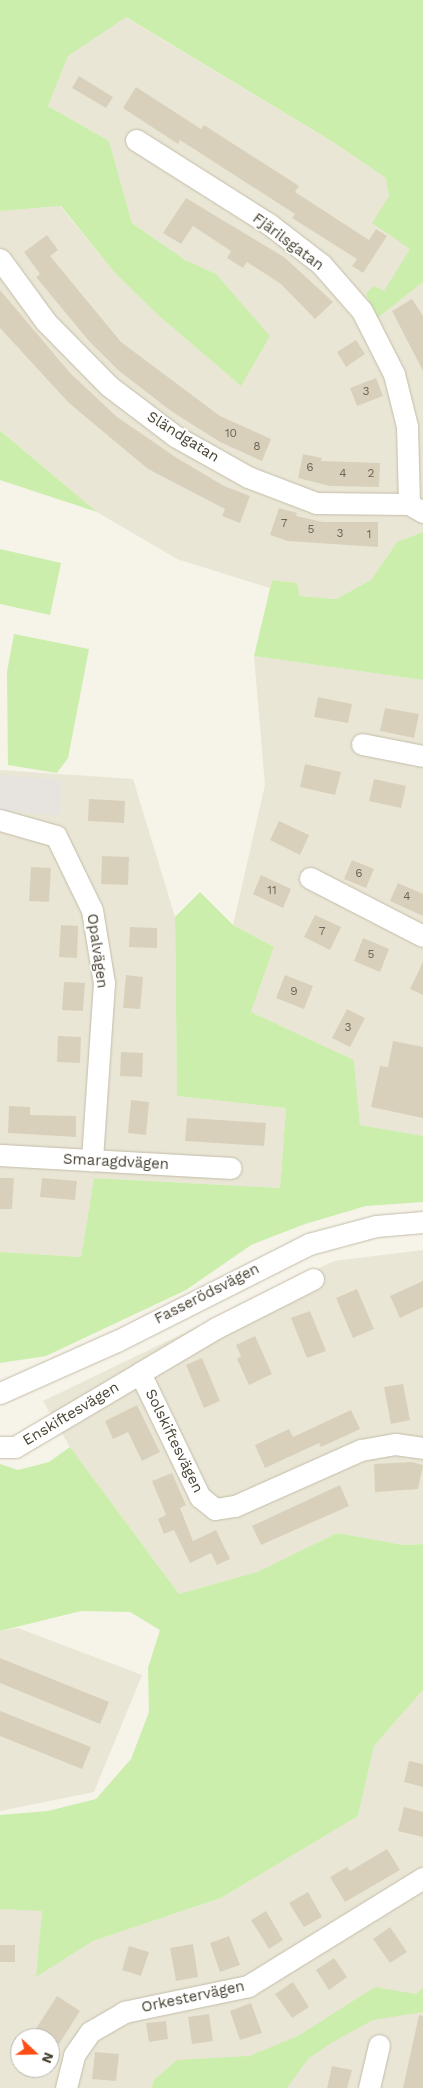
<!DOCTYPE html>
<html>
<head>
<meta charset="utf-8">
<style>
	body { margin:0 }
	#map { position:relative; width:423px; height:2088px; overflow:hidden; background:#f6f3e8; font-family:"Work Sans",sans-serif }
	div>[style] { position:absolute }
	[style*='--x'] { left:calc(var(--x)*1px); top:calc(var(--y)*1px); width:calc(var(--w)*1px); rotate:calc(var(--a)*1deg) }
	.residential>* { inset:0; background:#eae6d5 }
	.green>* { inset:0; background:#cbeeac }
	.parking>* { inset:0; background:#e7e4e0 }
	.building>* { inset:0; background:#d9d0bc }
	.roads { filter:drop-shadow(0 0 1px #c3bca9) drop-shadow(0 0 1px #c3bca9) }
	.minor>* { height:21px; margin:-10.5px; padding:0 10.5px; transform-origin:10.5px; border-radius:10.5px; background:#fff }
	span { translate:-50% -50%; white-space:nowrap; text-align:center; line-height:1.15; -webkit-text-stroke:4px #fff; paint-order:stroke }
	.number-label { font-size:12px; color:#6e6757 }
	.number-label span { -webkit-text-stroke-width:0 }
	.street-label { font-size:15px; color:#4a4435 }
	.north { position:absolute; left:10px; top:2028px; width:50px; height:50px; box-sizing:border-box; background:#fff; border:1px solid #b7b4ae; border-radius:50%; rotate:111deg; font-size:14px; font-weight:700; line-height:20px; text-align:center; color:#4a4435 }
	.north::after { content:''; display:block; margin:auto; width:18px; height:22px; background:#ff4d16; clip-path:polygon(50% 0,100% 100%,50% 72%,0 100%) }
</style>
</head>
<body>
<div id="map">
	<div class="residential">
		<i style="clip-path:polygon(125px 17px,333px 142px,410px 194px,423px 253px,423px 532px,397px 542px,371px 580px,336px 599px,300px 596px,296px 583px,272px 580px,270px 588px,177px 559px,97px 512px,0 430px,0 211px,60px 206px,114px 272px,159px 316px,241px 386px,216px 274px,185px 260px,132px 223px,109px 141px,48px 106px,68px 56px)"></i>
		<i style="clip-path:polygon(254px 656px,423px 680px,423px 1136px,360px 1125px,354px 1060px,251px 1012px,274px 947px,233px 925px,265px 785px)"></i>
		<i style="clip-path:polygon(0 770px,133px 779px,175px 917px,177px 1096px,286px 1108px,280px 1188px,94px 1178px,81px 1257px,0 1252px)"></i>
		<i style="clip-path:polygon(423px 1250px,423px 1544px,404px 1545px,337px 1533px,257px 1572px,179px 1594px,70px 1447px,43px 1401px,334px 1261px)"></i>
		<i style="clip-path:polygon(18px 1628px,142px 1675px,94px 1792px,0 1811px,0 1631px)"></i>
		<i style="clip-path:polygon(evenodd,423px 1690px,423px 2088px,0 2088px,0 1909px,42px 1910px,37px 1976px,93px 1941px,221px 1898px,358px 1816px,374px 1746px,423px 1690px,20px 2038px,50px 2038px,50px 2068px,20px 2068px,20px 2038px)"></i>
	</div>
	<div class="green">
		<i style="clip-path:polygon(0 0,423px 0,423px 282px,377px 318px,366px 294px,373px 286px,384px 291px,410px 249px,372px 223px,389px 196px,386px 178px,333px 142px,126px 17px,68px 56px,48px 106px,109px 141px,132px 223px,185px 260px,216px 274px,270px 336px,241px 386px,159px 316px,114px 272px,61px 206px,0 211px)"></i>
		<i style="clip-path:polygon(0 430px,2px 432px,97px 512px,0 480px)"></i>
		<i style="clip-path:polygon(423px 532px,423px 680px,254px 656px,272px 580px,297px 583px,300px 596px,336px 599px,371px 580px,397px 542px)"></i>
		<i style="clip-path:polygon(0 549px,61px 563px,50px 615px,0 604px)"></i>
		<i style="clip-path:polygon(14px 634px,89px 649px,68px 758px,57px 773px,8px 765px,7px 672px)"></i>
		<i style="clip-path:polygon(200px 892px,233px 925px,274px 947px,251px 1012px,354px 1060px,360px 1125px,423px 1136px,423px 1202px,366px 1206px,305px 1224px,251px 1245px,186px 1290px,46px 1356px,0 1363px,0 1252px,81px 1257px,94px 1178px,280px 1188px,286px 1108px,177px 1096px,175px 917px)"></i>
		<i style="clip-path:polygon(70px 1447px,179px 1594px,257px 1572px,337px 1533px,404px 1545px,423px 1544px,423px 1690px,374px 1746px,358px 1816px,221px 1898px,93px 1941px,36px 1977px,42px 1911px,0 1909px,0 1815px,48px 1811px,96px 1799px,131px 1759px,149px 1712px,148px 1668px,160px 1630px,130px 1612px,81px 1611px,0 1631px,0 1464px,18px 1470px,49px 1462px)"></i>
		<i style="clip-path:polygon(375px 1987px,416px 1994px,423px 1988px,423px 2012px,373px 2020px,331px 2043px,308px 2059px,287px 2088px,152px 2088px,154px 2080px,177px 2060px,249px 2056px,298px 2036px)"></i>
	</div>
	<div class="parking">
		<i style="clip-path:polygon(0 775px,62px 780px,60px 816px,0 810px)"></i>
	</div>
	<div class="building">
		<i style="clip-path:polygon(79px 76px,113px 97px,106px 108px,72px 88px)"></i>
		<i style="clip-path:polygon(136px 87px,201px 129px,204px 125px,299px 186px,295px 192px,369px 240px,376px 229px,387px 236px,363px 273px,352px 266px,357px 259px,292px 218px,295px 214px,180px 140px,178px 144px,123px 108px)"></i>
		<i style="clip-path:polygon(186px 198px,284px 257px,333px 302px,315px 319px,281px 284px,247px 262px,243px 268px,227px 258px,231px 251px,193px 226px,181px 244px,163px 233px)"></i>
		<i style="clip-path:polygon(47px 235px,58px 250px,50px 256px,121px 342px,220px 416px,271px 439px,262px 461px,220px 442px,171px 411px,118px 370px,89px 341px,36px 277px,40px 274px,24px 252px)"></i>
		<i style="clip-path:polygon(0 290px,71px 374px,117px 417px,177px 458px,224px 486px,250px 496px,240px 523px,222px 516px,225px 509px,148px 469px,69px 403px,0 328px)"></i>
		<i style="clip-path:polygon(412px 299px,423px 316px,423px 371px,392px 311px)"></i>
		<i style="clip-path:polygon(356px 340px,365px 354px,346px 367px,337px 352px)"></i>
		<i style="clip-path:polygon(376px 378px,383px 396px,357px 406px,350px 388px)"></i>
		<i style="clip-path:polygon(303px 454px,322px 458px,321px 461px,380px 463px,379px 487px,330px 486px,298px 478px)"></i>
		<i style="clip-path:polygon(279px 508px,297px 513px,296px 516px,323px 522px,378px 522px,378px 547px,288px 541px,270px 535px)"></i>
		<i style="clip-path:polygon(318px 697px,352px 704px,348px 723px,314px 717px)"></i>
		<i style="clip-path:polygon(385px 708px,419px 714px,414px 738px,380px 731px)"></i>
		<i style="clip-path:polygon(305px 764px,341px 772px,335px 795px,300px 787px)"></i>
		<i style="clip-path:polygon(374px 779px,406px 786px,401px 808px,369px 801px)"></i>
		<i style="clip-path:polygon(89px 799px,125px 801px,124px 823px,88px 821px)"></i>
		<i style="clip-path:polygon(279px 821px,309px 835px,300px 855px,270px 840px)"></i>
		<i style="clip-path:polygon(102px 856px,129px 857px,128px 885px,101px 884px)"></i>
		<i style="clip-path:polygon(352px 860px,374px 869px,366px 888px,344px 879px)"></i>
		<i style="clip-path:polygon(31px 867px,51px 868px,49px 902px,29px 901px)"></i>
		<i style="clip-path:polygon(261px 875px,291px 889px,283px 908px,253px 894px)"></i>
		<i style="clip-path:polygon(398px 883px,423px 894px,423px 916px,390px 901px)"></i>
		<i style="clip-path:polygon(315px 915px,341px 927px,330px 950px,304px 937px)"></i>
		<i style="clip-path:polygon(61px 925px,78px 926px,77px 958px,59px 957px)"></i>
		<i style="clip-path:polygon(130px 927px,157px 928px,157px 948px,129px 947px)"></i>
		<i style="clip-path:polygon(363px 938px,389px 949px,380px 972px,354px 961px)"></i>
		<i style="clip-path:polygon(423px 962px,423px 995px,410px 989px)"></i>
		<i style="clip-path:polygon(126px 975px,143px 977px,140px 1009px,123px 1008px)"></i>
		<i style="clip-path:polygon(285px 975px,313px 986px,304px 1009px,276px 998px)"></i>
		<i style="clip-path:polygon(64px 982px,85px 983px,83px 1011px,62px 1010px)"></i>
		<i style="clip-path:polygon(347px 1009px,365px 1018px,350px 1047px,332px 1038px)"></i>
		<i style="clip-path:polygon(58px 1036px,81px 1037px,80px 1063px,57px 1062px)"></i>
		<i style="clip-path:polygon(393px 1041px,423px 1047px,423px 1118px,371px 1107px,380px 1066px,388px 1067px)"></i>
		<i style="clip-path:polygon(121px 1052px,143px 1053px,142px 1077px,120px 1076px)"></i>
		<i style="clip-path:polygon(131px 1100px,149px 1102px,146px 1135px,128px 1133px)"></i>
		<i style="clip-path:polygon(9px 1106px,30px 1107px,30px 1115px,76px 1116px,76px 1137px,8px 1133px)"></i>
		<i style="clip-path:polygon(187px 1118px,266px 1123px,264px 1146px,185px 1141px)"></i>
		<i style="clip-path:polygon(0 1178px,14px 1178px,12px 1209px,0 1209px)"></i>
		<i style="clip-path:polygon(42px 1178px,77px 1181px,75px 1200px,40px 1197px)"></i>
		<i style="clip-path:polygon(423px 1281px,423px 1307px,400px 1318px,390px 1296px)"></i>
		<i style="clip-path:polygon(357px 1289px,374px 1329px,353px 1338px,336px 1298px)"></i>
		<i style="clip-path:polygon(310px 1311px,326px 1351px,307px 1358px,291px 1318px)"></i>
		<i style="clip-path:polygon(255px 1336px,272px 1374px,249px 1385px,237px 1359px,241px 1356px,236px 1345px)"></i>
		<i style="clip-path:polygon(202px 1358px,220px 1401px,204px 1408px,186px 1365px)"></i>
		<i style="clip-path:polygon(403px 1384px,410px 1420px,391px 1424px,384px 1387px)"></i>
		<i style="clip-path:polygon(137px 1405px,160px 1452px,142px 1461px,128px 1432px,113px 1439px,105px 1421px)"></i>
		<i style="clip-path:polygon(351px 1410px,360px 1429px,321px 1447px,319px 1443px,265px 1468px,255px 1445px,289px 1429px,293px 1437px)"></i>
		<i style="clip-path:polygon(412px 1462px,423px 1465px,418px 1489px,375px 1492px,374px 1464px)"></i>
		<i style="clip-path:polygon(172px 1473px,186px 1505px,180px 1508px,193px 1541px,216px 1530px,230px 1559px,217px 1565px,211px 1553px,190px 1563px,174px 1530px,164px 1534px,158px 1519px,166px 1515px,152px 1481px)"></i>
		<i style="clip-path:polygon(340px 1485px,349px 1506px,261px 1545px,252px 1526px)"></i>
		<i style="clip-path:polygon(0 1658px,109px 1702px,100px 1724px,0 1683px)"></i>
		<i style="clip-path:polygon(0 1711px,91px 1747px,82px 1769px,0 1736px)"></i>
		<i style="clip-path:polygon(409px 1761px,423px 1764px,423px 1787px,404px 1782px)"></i>
		<i style="clip-path:polygon(404px 1807px,423px 1812px,423px 1837px,398px 1831px)"></i>
		<i style="clip-path:polygon(387px 1849px,400px 1870px,345px 1902px,330px 1877px,347px 1867px,350px 1871px)"></i>
		<i style="clip-path:polygon(308px 1892px,322px 1917px,304px 1927px,289px 1903px)"></i>
		<i style="clip-path:polygon(266px 1911px,283px 1940px,269px 1949px,251px 1920px)"></i>
		<i style="clip-path:polygon(390px 1927px,407px 1952px,390px 1963px,373px 1939px)"></i>
		<i style="clip-path:polygon(229px 1936px,240px 1965px,220px 1972px,210px 1943px)"></i>
		<i style="clip-path:polygon(193px 1944px,198px 1977px,176px 1981px,170px 1948px)"></i>
		<i style="clip-path:polygon(0 1945px,15px 1945px,15px 1962px,0 1962px)"></i>
		<i style="clip-path:polygon(129px 1946px,149px 1952px,141px 1976px,122px 1970px)"></i>
		<i style="clip-path:polygon(334px 1958px,347px 1977px,329px 1990px,316px 1970px)"></i>
		<i style="clip-path:polygon(293px 1982px,309px 2007px,292px 2018px,275px 1994px)"></i>
		<i style="clip-path:polygon(57px 1996px,80px 2011px,50px 2058px,50px 2038px,30px 2038px)"></i>
		<i style="clip-path:polygon(251px 2003px,262px 2033px,240px 2040px,230px 2011px)"></i>
		<i style="clip-path:polygon(209px 2014px,213px 2041px,192px 2044px,188px 2017px)"></i>
		<i style="clip-path:polygon(419px 2015px,423px 2016px,423px 2088px,403px 2088px)"></i>
		<i style="clip-path:polygon(166px 2021px,168px 2039px,149px 2042px,146px 2023px)"></i>
		<i style="clip-path:polygon(95px 2052px,119px 2054px,116px 2081px,92px 2079px)"></i>
		<i style="clip-path:polygon(332px 2066px,352px 2070px,347px 2088px,327px 2088px)"></i>
	</div>
	<div class="roads">
		<div class="minor">
			<i style="--x:136;--y:140;--w:157;--a:32.3"></i>
			<i style="--x:269;--y:224;--w:66;--a:37.6"></i>
			<i style="--x:321;--y:264;--w:62;--a:48.9"></i>
			<i style="--x:362;--y:311;--w:71;--a:63.1"></i>
			<i style="--x:394;--y:374;--w:54;--a:76"></i>
			<i style="--x:407;--y:426;--w:78;--a:88.5"></i>
			<i style="--x:0;--y:259;--w:78;--a:53.9"></i>
			<i style="--x:46;--y:322;--w:90;--a:45.5"></i>
			<i style="--x:109;--y:386;--w:83;--a:37.1"></i>
			<i style="--x:175;--y:436;--w:84;--a:29.3"></i>
			<i style="--x:248;--y:477;--w:73;--a:20.9"></i>
			<i style="--x:316;--y:503;--w:93;--a:0.6"></i>
			<i style="--x:409;--y:504;--w:16;--a:30"></i>
			<i style="--x:362;--y:744;--w:62;--a:11.1"></i>
			<i style="--x:0;--y:820;--w:58;--a:15.9"></i>
			<i style="--x:56;--y:836;--w:82;--a:64.1"></i>
			<i style="--x:92;--y:910;--w:74;--a:80.7"></i>
			<i style="--x:104;--y:983;--w:178;--a:93.9"></i>
			<i style="--x:310;--y:878;--w:127;--a:27.2"></i>
			<i style="--x:0;--y:1155;--w:231;--a:3.2"></i>
			<i style="--x:313;--y:1279;--w:109;--a:153.2"></i>
			<i style="--x:216;--y:1328;--w:88;--a:149.4"></i>
			<i style="--x:140;--y:1373;--w:138;--a:64.2"></i>
			<i style="--x:200;--y:1497;--w:19;--a:39"></i>
			<i style="--x:215;--y:1509;--w:20;--a:-9"></i>
			<i style="--x:235;--y:1506;--w:138;--a:-24"></i>
			<i style="--x:361;--y:1450;--w:35;--a:-10"></i>
			<i style="--x:395;--y:1444;--w:28;--a:8"></i>
			<i style="--x:0;--y:1393;--w:128;--a:-24"></i>
			<i style="--x:117;--y:1341;--w:215;--a:-26.8"></i>
			<i style="--x:309;--y:1244;--w:69;--a:-15"></i>
			<i style="--x:376;--y:1226;--w:47;--a:-4.9"></i>
			<i style="--x:0;--y:1447;--w:15;--a:0"></i>
			<i style="--x:15;--y:1447;--w:145;--a:-30.6"></i>
			<i style="--x:66;--y:2088;--w:34;--a:-76"></i>
			<i style="--x:74;--y:2055;--w:28;--a:-55"></i>
			<i style="--x:90;--y:2032;--w:39;--a:-30"></i>
			<i style="--x:124;--y:2012;--w:127;--a:-11.8"></i>
			<i style="--x:248;--y:1986;--w:206;--a:-31.7"></i>
			<i style="--x:369;--y:2088;--w:44;--a:-76.9"></i>
		</div>
	</div>
	<div class="number-label">
		<span style="left:366px;top:392px">3</span>
		<span style="left:231px;top:434px">10</span>
		<span style="left:257px;top:447px">8</span>
		<span style="left:310px;top:468px">6</span>
		<span style="left:343px;top:474px">4</span>
		<span style="left:371px;top:474px">2</span>
		<span style="left:284px;top:524px">7</span>
		<span style="left:311px;top:530px">5</span>
		<span style="left:340px;top:534px">3</span>
		<span style="left:369px;top:535px">1</span>
		<span style="left:359px;top:874px">6</span>
		<span style="left:272px;top:891px">11</span>
		<span style="left:407px;top:897px">4</span>
		<span style="left:322px;top:932px">7</span>
		<span style="left:371px;top:955px">5</span>
		<span style="left:294px;top:992px">9</span>
		<span style="left:348px;top:1028px">3</span>
	</div>
	<div class="street-label">
		<span style="left:288px;top:242px;rotate:37deg">Fjärilsgatan</span>
		<span style="left:183px;top:437px;rotate:32deg">Sländgatan</span>
		<span style="left:97px;top:951px;rotate:82deg">Opalvägen</span>
		<span style="left:116px;top:1162px;rotate:3deg">Smaragdvägen</span>
		<span style="left:207px;top:1294px;rotate:-27deg">Fasserödsvägen</span>
		<span style="left:71px;top:1414px;rotate:-31deg">Enskiftesvägen</span>
		<span style="left:174px;top:1441px;rotate:64deg">Solskiftesvägen</span>
		<span style="left:193px;top:1997px;rotate:-12deg">Orkestervägen</span>
	</div>
	<div class="north">N</div>
</div>
</body>
</html>
